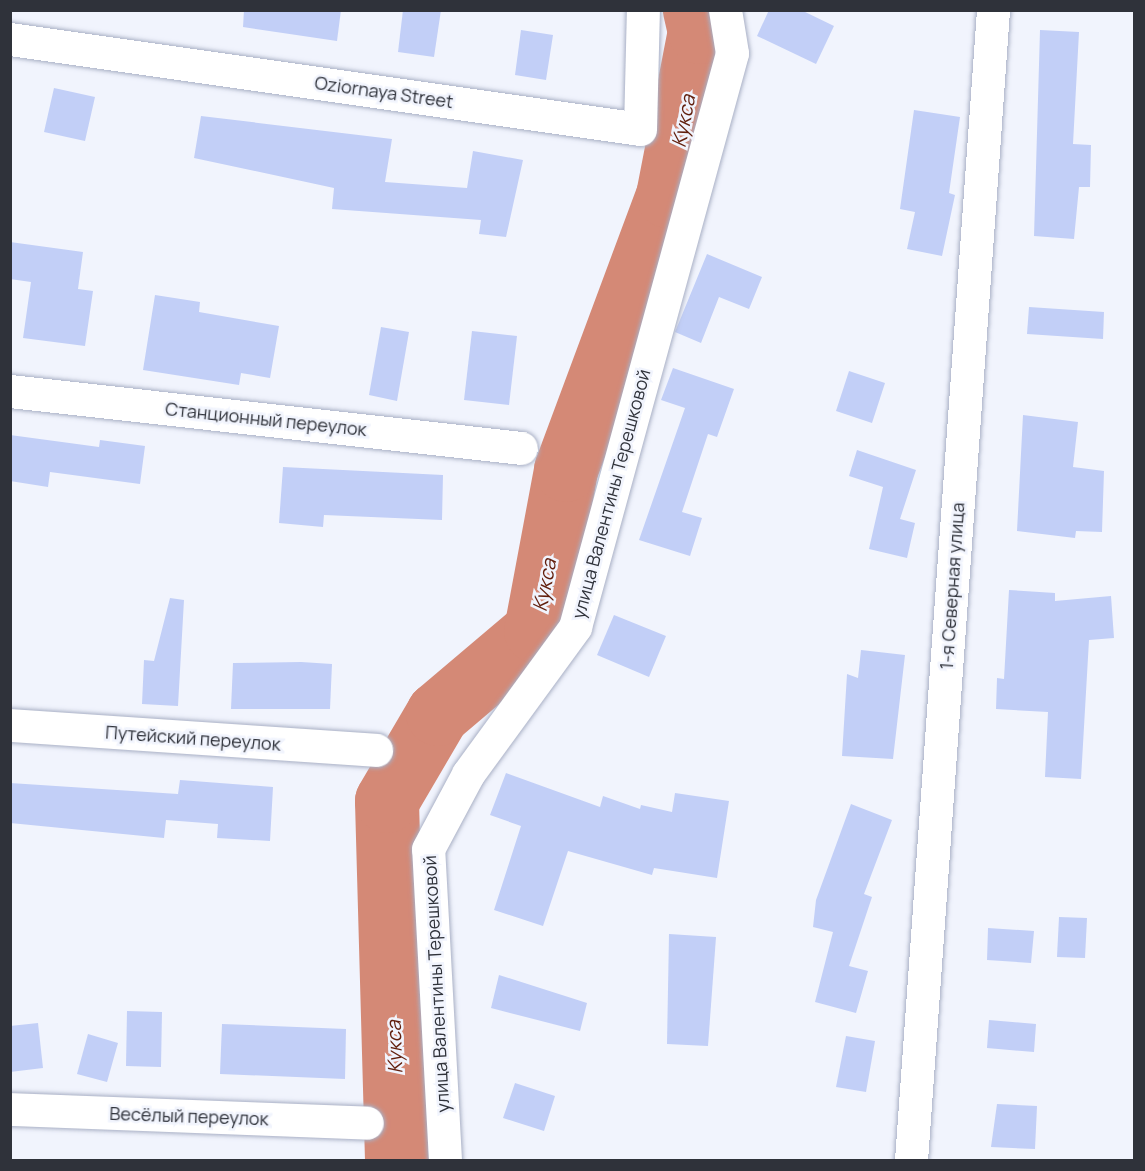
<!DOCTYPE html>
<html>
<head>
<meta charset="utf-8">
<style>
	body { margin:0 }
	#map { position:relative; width:1145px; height:1171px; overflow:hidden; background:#f1f4fd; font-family:Manrope,sans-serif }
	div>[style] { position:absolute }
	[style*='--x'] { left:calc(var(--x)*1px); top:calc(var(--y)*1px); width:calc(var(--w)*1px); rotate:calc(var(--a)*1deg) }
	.river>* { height:64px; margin:-32px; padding:0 32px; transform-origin:32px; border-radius:32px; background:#d48976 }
	.building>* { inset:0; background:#c2cff7 }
	.roads { filter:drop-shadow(0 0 2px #a9b0c5) drop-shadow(0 0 2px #a9b0c5) }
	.street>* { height:33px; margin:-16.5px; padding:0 16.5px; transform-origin:16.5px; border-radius:16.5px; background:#fff }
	span { translate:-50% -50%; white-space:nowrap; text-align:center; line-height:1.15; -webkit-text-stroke:5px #f1f4fd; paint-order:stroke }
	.street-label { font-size:18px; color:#2f323a }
	.water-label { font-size:20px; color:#611e0c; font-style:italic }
	.frame { position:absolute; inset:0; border:12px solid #2f323a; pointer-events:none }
</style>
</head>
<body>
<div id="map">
	<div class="river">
		<i style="--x:397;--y:1160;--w:359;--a:-91.6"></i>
		<i style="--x:387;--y:801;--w:101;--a:-59.6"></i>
		<i style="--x:438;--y:714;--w:128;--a:-40.3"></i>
		<i style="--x:536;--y:631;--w:164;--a:-79.4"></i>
		<i style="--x:566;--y:470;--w:292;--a:-69.6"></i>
		<i style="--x:668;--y:196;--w:167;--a:-79"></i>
		<i style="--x:700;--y:32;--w:23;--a:-103"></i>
	</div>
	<div class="building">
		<i style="clip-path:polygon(244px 10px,341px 10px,337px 41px,243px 27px)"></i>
		<i style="clip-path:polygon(403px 10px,441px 10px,434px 57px,398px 52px)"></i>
		<i style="clip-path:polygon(769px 10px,801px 10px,834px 26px,816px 64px,757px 36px)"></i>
		<i style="clip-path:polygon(521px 30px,553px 35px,546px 80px,515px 75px)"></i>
		<i style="clip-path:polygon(1040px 30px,1079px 32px,1073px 144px,1091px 145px,1090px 187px,1079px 187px,1074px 239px,1034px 236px)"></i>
		<i style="clip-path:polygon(54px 88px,95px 97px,85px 141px,44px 132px)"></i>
		<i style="clip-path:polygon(914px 110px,960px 117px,949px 193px,955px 195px,942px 256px,907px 249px,915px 212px,900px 209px)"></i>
		<i style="clip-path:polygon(201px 116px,392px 139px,385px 182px,467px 188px,473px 151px,523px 160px,506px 237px,479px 234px,481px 220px,332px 209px,334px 188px,194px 158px)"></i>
		<i style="clip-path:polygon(10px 242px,83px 252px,78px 289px,93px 291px,85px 346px,23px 338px,31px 282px,10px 279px)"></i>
		<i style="clip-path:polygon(707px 254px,762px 277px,749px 309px,719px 297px,701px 343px,675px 332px)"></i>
		<i style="clip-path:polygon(155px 295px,200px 302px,199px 312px,279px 326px,270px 378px,241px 373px,239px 385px,143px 370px)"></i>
		<i style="clip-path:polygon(1029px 307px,1104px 312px,1103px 339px,1027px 334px)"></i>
		<i style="clip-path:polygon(381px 327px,409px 332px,397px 401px,369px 395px)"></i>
		<i style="clip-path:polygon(472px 331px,517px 336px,509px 405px,464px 400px)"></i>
		<i style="clip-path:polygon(673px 368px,734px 389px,717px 437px,708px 434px,682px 512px,702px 518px,690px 556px,639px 540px,685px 408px,661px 400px)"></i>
		<i style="clip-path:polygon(849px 371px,885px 383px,872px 423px,836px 411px)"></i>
		<i style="clip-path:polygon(1023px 415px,1078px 422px,1073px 467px,1104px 471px,1102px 532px,1076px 531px,1075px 538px,1017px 531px)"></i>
		<i style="clip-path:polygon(10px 435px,99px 447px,100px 440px,145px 446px,140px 484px,50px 472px,48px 487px,10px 481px)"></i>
		<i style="clip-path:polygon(857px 450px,916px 470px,900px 519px,915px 523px,907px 558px,869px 549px,883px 487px,849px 476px)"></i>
		<i style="clip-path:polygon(283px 467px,443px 475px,442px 520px,324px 515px,323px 527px,279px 523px)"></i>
		<i style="clip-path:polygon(1009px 590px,1055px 593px,1055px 601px,1111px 596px,1114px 638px,1089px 640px,1081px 779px,1045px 777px,1048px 712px,996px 709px,997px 678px,1004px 679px)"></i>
		<i style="clip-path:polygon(170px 598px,184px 600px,178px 706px,142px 704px,144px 660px,154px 661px)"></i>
		<i style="clip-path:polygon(614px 615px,666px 636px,649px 677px,597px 655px)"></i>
		<i style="clip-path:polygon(861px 650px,905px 655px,893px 759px,842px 756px,847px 674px,858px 678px)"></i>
		<i style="clip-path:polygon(301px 662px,332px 664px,330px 709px,231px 709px,233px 663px)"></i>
		<i style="clip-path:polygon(506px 773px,600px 807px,603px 796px,640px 809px,641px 805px,672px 812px,675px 793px,729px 801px,717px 878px,654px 868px,652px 875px,568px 851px,543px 926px,494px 910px,521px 826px,490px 815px)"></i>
		<i style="clip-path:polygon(180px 780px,273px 787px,270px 841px,217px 838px,218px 824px,166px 820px,164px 838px,10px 823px,10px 783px,178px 794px)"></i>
		<i style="clip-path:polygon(851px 804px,892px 820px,864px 894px,872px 897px,849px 966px,868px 971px,856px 1013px,815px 1002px,833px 932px,813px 927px,816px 900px)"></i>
		<i style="clip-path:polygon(1059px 917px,1087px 918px,1085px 958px,1057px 957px)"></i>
		<i style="clip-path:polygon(988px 928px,1034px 931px,1031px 963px,987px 960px)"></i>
		<i style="clip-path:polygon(669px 934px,716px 937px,708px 1046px,667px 1044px)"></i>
		<i style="clip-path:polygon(499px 975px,587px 1003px,580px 1031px,491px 1008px)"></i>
		<i style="clip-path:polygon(127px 1011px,162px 1012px,161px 1067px,126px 1066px)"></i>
		<i style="clip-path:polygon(989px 1020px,1036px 1024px,1034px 1052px,987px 1048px)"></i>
		<i style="clip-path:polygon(38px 1023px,43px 1068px,10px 1072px,10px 1026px)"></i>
		<i style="clip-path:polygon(222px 1024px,346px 1029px,345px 1079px,220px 1074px)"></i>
		<i style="clip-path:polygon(88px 1034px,118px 1043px,107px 1082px,77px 1074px)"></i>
		<i style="clip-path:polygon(846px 1036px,875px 1041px,866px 1092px,836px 1087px)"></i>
		<i style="clip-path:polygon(515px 1083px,555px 1096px,544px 1131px,503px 1118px)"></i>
		<i style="clip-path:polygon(997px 1104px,1037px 1106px,1035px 1149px,991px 1147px)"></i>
	</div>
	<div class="roads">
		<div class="street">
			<i style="--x:10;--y:39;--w:636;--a:8.13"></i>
			<i style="--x:640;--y:129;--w:119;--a:-88.6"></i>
			<i style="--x:10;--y:391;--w:514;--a:6.36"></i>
			<i style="--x:10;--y:725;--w:367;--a:3.9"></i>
			<i style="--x:10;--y:1109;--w:357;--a:2.2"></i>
			<i style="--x:445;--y:1160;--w:311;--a:-93.1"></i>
			<i style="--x:428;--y:849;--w:85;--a:-61.9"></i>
			<i style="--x:468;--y:774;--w:182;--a:-53.9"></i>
			<i style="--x:575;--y:627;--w:595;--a:-74.7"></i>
			<i style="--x:732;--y:53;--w:44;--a:-99.2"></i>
			<i style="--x:911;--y:1160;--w:1153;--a:-85.92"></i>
		</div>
	</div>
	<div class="street-label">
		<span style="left:384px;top:92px;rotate:8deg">Oziornaya Street</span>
		<span style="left:266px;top:419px;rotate:6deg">Станционный переулок</span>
		<span style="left:611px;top:494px;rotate:-75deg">улица Валентины Терешковой</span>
		<span style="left:952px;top:586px;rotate:-86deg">1-я Северная улица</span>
		<span style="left:193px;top:738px;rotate:4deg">Путейский переулок</span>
		<span style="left:436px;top:984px;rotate:-93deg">улица Валентины Терешковой</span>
		<span style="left:189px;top:1116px;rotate:2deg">Весёлый переулок</span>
	</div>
	<div class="water-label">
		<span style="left:683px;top:121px;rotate:-79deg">Кукса</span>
		<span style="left:544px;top:585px;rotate:-79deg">Кукса</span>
		<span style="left:394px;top:1047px;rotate:-92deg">Кукса</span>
	</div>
	<div class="frame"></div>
</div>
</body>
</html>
